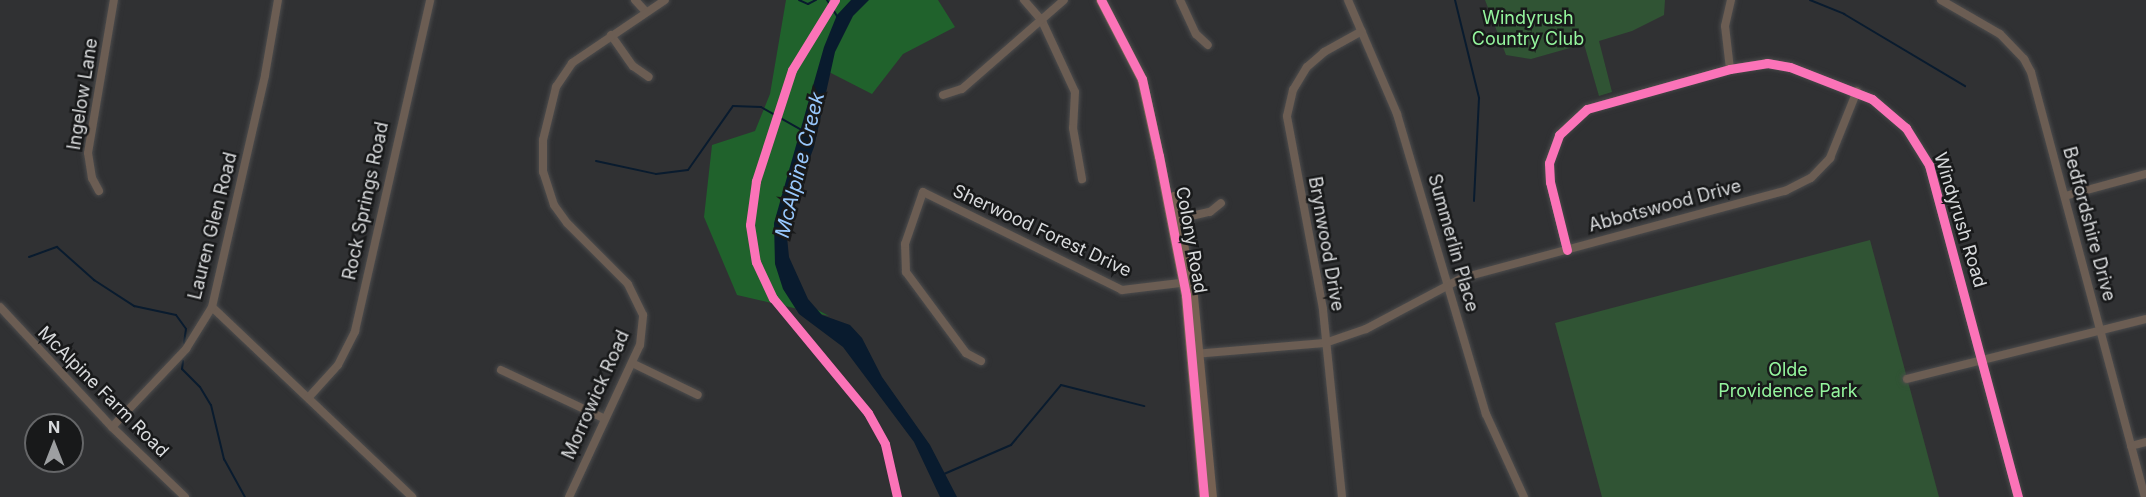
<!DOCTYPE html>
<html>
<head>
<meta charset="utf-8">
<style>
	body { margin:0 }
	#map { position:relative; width:2146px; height:497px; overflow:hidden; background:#303133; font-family:Inter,sans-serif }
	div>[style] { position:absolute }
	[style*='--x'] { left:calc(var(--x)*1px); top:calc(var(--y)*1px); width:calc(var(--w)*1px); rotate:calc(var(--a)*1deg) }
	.green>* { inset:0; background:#305434 }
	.forest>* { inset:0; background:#20622c }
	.water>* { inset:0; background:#091b2e }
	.stream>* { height:2px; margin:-1px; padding:0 1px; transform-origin:1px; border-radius:1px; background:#091b2e }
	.roads { filter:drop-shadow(0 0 2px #4c4c4d) drop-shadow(0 0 2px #4c4c4d) }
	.minor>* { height:8px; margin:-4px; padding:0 4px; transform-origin:4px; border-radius:4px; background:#6b5d53 }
	.major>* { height:10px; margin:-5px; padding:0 5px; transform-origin:5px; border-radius:5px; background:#766152 }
	.cycleway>* { height:9px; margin:-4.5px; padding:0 4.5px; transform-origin:4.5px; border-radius:4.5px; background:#fb73b8 }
	span { translate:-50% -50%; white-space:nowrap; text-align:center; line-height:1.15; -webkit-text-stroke:5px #18191a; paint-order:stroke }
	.park-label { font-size:18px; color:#95f69e }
	.street-label { font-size:18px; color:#d8dadc }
	.water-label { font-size:20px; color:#98c8fd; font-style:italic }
	.north { position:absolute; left:24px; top:413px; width:60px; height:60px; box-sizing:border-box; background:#18191a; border:2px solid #656668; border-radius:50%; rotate:0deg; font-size:16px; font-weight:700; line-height:24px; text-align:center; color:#d8dadc }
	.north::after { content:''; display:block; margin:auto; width:21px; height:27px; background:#9d9fa1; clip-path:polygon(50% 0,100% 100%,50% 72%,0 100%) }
</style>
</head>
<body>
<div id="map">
	<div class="green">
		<i style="clip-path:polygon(1485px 0,1665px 0,1664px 15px,1632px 31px,1599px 41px,1612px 92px,1599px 96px,1584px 44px,1531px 59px,1506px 55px)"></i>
		<i style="clip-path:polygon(1870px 240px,1939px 497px,1602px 497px,1555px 323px)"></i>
	</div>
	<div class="forest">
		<i style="clip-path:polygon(786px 0,938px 0,955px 27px,903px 54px,872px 94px,827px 71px,777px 240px,799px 300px,829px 316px,737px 295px,704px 217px,712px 145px,755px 131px,770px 94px)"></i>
	</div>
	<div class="water">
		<i style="clip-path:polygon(851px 0,869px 0,853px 16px,835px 52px,814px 147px,797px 192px,787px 237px,789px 257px,808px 299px,822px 315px,850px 325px,862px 338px,882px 377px,930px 445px,957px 497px,940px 497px,914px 442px,843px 347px,799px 314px,783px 289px,775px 264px,774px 223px,824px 47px,837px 15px)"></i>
	</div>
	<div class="stream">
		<i style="--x:799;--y:0;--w:10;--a:24"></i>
		<i style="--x:808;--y:4;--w:9;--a:-27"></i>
		<i style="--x:827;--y:0;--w:19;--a:58"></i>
		<i style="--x:1455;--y:0;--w:101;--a:76.2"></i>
		<i style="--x:1479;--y:98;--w:103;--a:92.8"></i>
		<i style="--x:1810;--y:0;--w:37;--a:22"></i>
		<i style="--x:1844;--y:14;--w:141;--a:30.8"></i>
		<i style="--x:596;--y:161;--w:61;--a:12.2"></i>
		<i style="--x:656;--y:174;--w:32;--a:-7"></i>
		<i style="--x:688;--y:170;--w:78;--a:-54.9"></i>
		<i style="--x:733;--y:106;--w:28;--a:2"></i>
		<i style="--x:761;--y:107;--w:51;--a:29.6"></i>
		<i style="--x:29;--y:257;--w:30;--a:-20"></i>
		<i style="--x:57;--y:247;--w:50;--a:41.7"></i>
		<i style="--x:94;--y:280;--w:48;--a:33"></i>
		<i style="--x:134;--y:306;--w:43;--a:12.1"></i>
		<i style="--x:176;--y:315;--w:17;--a:54"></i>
		<i style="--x:186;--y:329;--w:14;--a:98"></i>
		<i style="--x:183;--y:361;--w:8;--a:97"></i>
		<i style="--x:182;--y:369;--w:25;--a:45"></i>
		<i style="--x:200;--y:387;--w:21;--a:59"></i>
		<i style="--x:211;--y:405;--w:56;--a:76.5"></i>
		<i style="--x:224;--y:459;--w:43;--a:61.1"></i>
		<i style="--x:944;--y:474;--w:73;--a:-23.4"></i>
		<i style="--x:1011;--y:445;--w:78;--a:-50.2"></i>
		<i style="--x:1061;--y:385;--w:86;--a:14.2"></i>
	</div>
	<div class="roads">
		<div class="minor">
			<i style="--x:635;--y:0;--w:16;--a:47"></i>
			<i style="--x:1024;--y:0;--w:28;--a:49"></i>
			<i style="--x:1042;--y:21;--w:78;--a:65.1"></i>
			<i style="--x:1075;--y:92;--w:36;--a:93"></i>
			<i style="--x:1073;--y:128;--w:52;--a:80"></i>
			<i style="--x:1180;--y:0;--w:38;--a:65"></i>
			<i style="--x:1196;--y:34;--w:16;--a:43"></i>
			<i style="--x:1348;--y:0;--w:124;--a:66.7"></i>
			<i style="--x:1397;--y:114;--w:313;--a:73.5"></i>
			<i style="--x:1486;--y:414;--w:91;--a:65.4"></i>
			<i style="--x:1941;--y:0;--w:68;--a:30"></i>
			<i style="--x:2000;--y:34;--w:35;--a:46"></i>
			<i style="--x:2024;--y:59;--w:15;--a:62"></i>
			<i style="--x:2031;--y:72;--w:440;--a:75"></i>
			<i style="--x:611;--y:35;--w:38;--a:55"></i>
			<i style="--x:633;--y:66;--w:19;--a:35"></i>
			<i style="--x:1730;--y:69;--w:43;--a:-96.6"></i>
			<i style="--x:1725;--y:26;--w:27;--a:-77"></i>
			<i style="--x:943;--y:95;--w:20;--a:-18"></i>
			<i style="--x:962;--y:89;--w:135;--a:-41.1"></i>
			<i style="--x:99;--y:191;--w:15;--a:-118"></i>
			<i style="--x:92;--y:178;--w:25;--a:-99"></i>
			<i style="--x:88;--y:153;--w:155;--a:-80.4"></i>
			<i style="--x:2065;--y:196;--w:84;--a:-15.2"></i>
			<i style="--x:1174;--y:220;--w:37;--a:-13"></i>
			<i style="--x:1210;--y:212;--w:14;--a:-39"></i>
			<i style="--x:1567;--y:250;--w:70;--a:-104"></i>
			<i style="--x:1550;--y:182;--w:19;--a:-93"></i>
			<i style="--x:1549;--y:163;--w:30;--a:-70"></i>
			<i style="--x:1559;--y:135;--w:38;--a:-43"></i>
			<i style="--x:1587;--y:109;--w:148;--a:-15.6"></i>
			<i style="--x:1730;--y:69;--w:37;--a:-9"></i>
			<i style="--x:1767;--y:63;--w:23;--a:10"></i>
			<i style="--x:1790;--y:67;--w:88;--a:21.3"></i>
			<i style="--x:1872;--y:99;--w:45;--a:40.5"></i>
			<i style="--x:1906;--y:128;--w:44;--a:58.1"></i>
			<i style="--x:1929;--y:165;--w:344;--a:75"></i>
			<i style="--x:0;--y:307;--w:164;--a:47"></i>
			<i style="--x:112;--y:427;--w:101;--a:43.8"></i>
			<i style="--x:212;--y:307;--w:276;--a:43.5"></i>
			<i style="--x:1194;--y:354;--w:131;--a:-4.8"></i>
			<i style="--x:1325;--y:343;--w:43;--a:-18.9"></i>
			<i style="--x:1366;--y:329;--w:109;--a:-28"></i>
			<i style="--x:1462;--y:278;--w:335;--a:-15.1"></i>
			<i style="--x:1785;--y:191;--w:29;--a:-27"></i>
			<i style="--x:1811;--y:178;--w:28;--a:-46"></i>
			<i style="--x:1830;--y:158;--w:72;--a:-68.1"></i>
			<i style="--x:981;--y:361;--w:17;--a:-152"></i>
			<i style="--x:966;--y:353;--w:101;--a:-126.5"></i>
			<i style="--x:906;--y:272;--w:28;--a:-92"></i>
			<i style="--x:905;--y:244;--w:55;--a:-70.9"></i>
			<i style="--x:923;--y:192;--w:222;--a:26.2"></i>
			<i style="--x:1122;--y:290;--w:67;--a:-6.8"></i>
			<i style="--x:632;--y:363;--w:73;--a:25.9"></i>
			<i style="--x:501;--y:370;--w:115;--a:25.2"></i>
			<i style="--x:1907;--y:379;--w:246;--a:-14.1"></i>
			<i style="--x:309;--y:397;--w:43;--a:-47.8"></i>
			<i style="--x:338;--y:365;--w:38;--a:-63"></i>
			<i style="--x:355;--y:331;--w:339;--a:-77.2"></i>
			<i style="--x:112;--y:427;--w:108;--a:-46.5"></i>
			<i style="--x:186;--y:349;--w:49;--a:-58.2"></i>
			<i style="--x:212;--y:307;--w:238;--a:-77.1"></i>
			<i style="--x:265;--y:75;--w:76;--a:-80.2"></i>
			<i style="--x:2131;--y:446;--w:16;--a:-15"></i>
			<i style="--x:569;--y:497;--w:168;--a:-65"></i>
			<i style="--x:640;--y:345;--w:30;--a:-84"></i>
			<i style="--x:643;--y:315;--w:34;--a:-116"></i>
			<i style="--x:628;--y:284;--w:86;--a:-135"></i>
			<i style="--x:567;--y:223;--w:22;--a:-126"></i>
			<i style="--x:554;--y:205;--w:35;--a:-108"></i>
			<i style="--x:543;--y:172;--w:32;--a:-90"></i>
			<i style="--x:543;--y:140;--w:55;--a:-76.2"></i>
			<i style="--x:556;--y:87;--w:29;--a:-56"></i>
			<i style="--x:572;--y:63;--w:112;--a:-34.1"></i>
			<i style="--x:1342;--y:497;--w:189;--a:-95.8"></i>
			<i style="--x:1323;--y:309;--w:196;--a:-100.6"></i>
			<i style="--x:1287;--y:116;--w:27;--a:-77"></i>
			<i style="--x:1293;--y:90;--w:27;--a:-59"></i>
			<i style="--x:1307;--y:67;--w:23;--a:-41"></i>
			<i style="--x:1324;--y:52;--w:43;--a:-28.9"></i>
		</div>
		<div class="major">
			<i style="--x:1101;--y:0;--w:89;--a:62.6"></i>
			<i style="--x:1142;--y:79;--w:79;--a:77.6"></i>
			<i style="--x:1159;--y:156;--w:142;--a:79"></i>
			<i style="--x:1186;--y:295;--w:203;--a:84.9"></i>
			<i style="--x:1174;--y:197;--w:102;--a:79.2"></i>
			<i style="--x:1193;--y:297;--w:201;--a:84.6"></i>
		</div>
	</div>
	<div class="cycleway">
		<i style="--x:835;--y:0;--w:82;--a:121.6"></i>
		<i style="--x:792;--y:70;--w:117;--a:108"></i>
		<i style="--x:756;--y:181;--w:44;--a:97.8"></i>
		<i style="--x:750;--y:225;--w:37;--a:81"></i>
		<i style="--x:756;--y:262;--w:40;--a:65"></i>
		<i style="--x:773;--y:298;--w:149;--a:50.4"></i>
		<i style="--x:868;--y:413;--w:35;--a:61"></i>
		<i style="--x:885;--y:444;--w:54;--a:77.2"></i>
		<i style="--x:1101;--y:0;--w:89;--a:62.6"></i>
		<i style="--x:1142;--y:79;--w:79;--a:77.6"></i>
		<i style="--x:1159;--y:156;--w:142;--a:79"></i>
		<i style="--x:1186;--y:295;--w:203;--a:84.9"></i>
		<i style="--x:1567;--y:250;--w:70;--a:-104"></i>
		<i style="--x:1550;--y:182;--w:19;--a:-93"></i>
		<i style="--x:1549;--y:163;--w:30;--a:-70"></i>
		<i style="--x:1559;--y:135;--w:38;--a:-43"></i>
		<i style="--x:1587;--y:109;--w:148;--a:-15.6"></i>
		<i style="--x:1730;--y:69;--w:37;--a:-9"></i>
		<i style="--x:1767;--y:63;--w:23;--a:10"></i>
		<i style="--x:1790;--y:67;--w:88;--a:21.3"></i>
		<i style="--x:1872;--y:99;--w:45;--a:40.5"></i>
		<i style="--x:1906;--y:128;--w:44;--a:58.1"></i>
		<i style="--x:1929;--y:165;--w:344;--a:75"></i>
	</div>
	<div class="park-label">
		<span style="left:1528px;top:29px">Windyrush<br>Country Club</span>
		<span style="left:1788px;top:381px">Olde<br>Providence Park</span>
	</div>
	<div class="street-label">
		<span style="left:83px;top:94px;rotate:-81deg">Ingelow Lane</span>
		<span style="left:366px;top:201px;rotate:-78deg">Rock Springs Road</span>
		<span style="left:1665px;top:206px;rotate:-15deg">Abbotswood Drive</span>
		<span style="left:1960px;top:220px;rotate:73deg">Windyrush Road</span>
		<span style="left:2089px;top:224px;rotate:75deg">Bedfordshire Drive</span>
		<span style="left:213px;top:226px;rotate:-76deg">Lauren Glen Road</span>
		<span style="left:1042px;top:231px;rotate:25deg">Sherwood Forest Drive</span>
		<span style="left:1191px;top:240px;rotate:80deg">Colony Road</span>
		<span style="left:1453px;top:243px;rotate:74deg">Summerlin Place</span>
		<span style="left:1326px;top:244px;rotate:80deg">Brynwood Drive</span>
		<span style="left:103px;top:392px;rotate:45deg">McAlpine Farm Road</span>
		<span style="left:596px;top:395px;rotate:-66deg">Morrowick Road</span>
	</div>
	<div class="water-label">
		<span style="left:800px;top:165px;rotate:-76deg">McAlpine Creek</span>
	</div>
	<div class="north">N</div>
</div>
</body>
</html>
